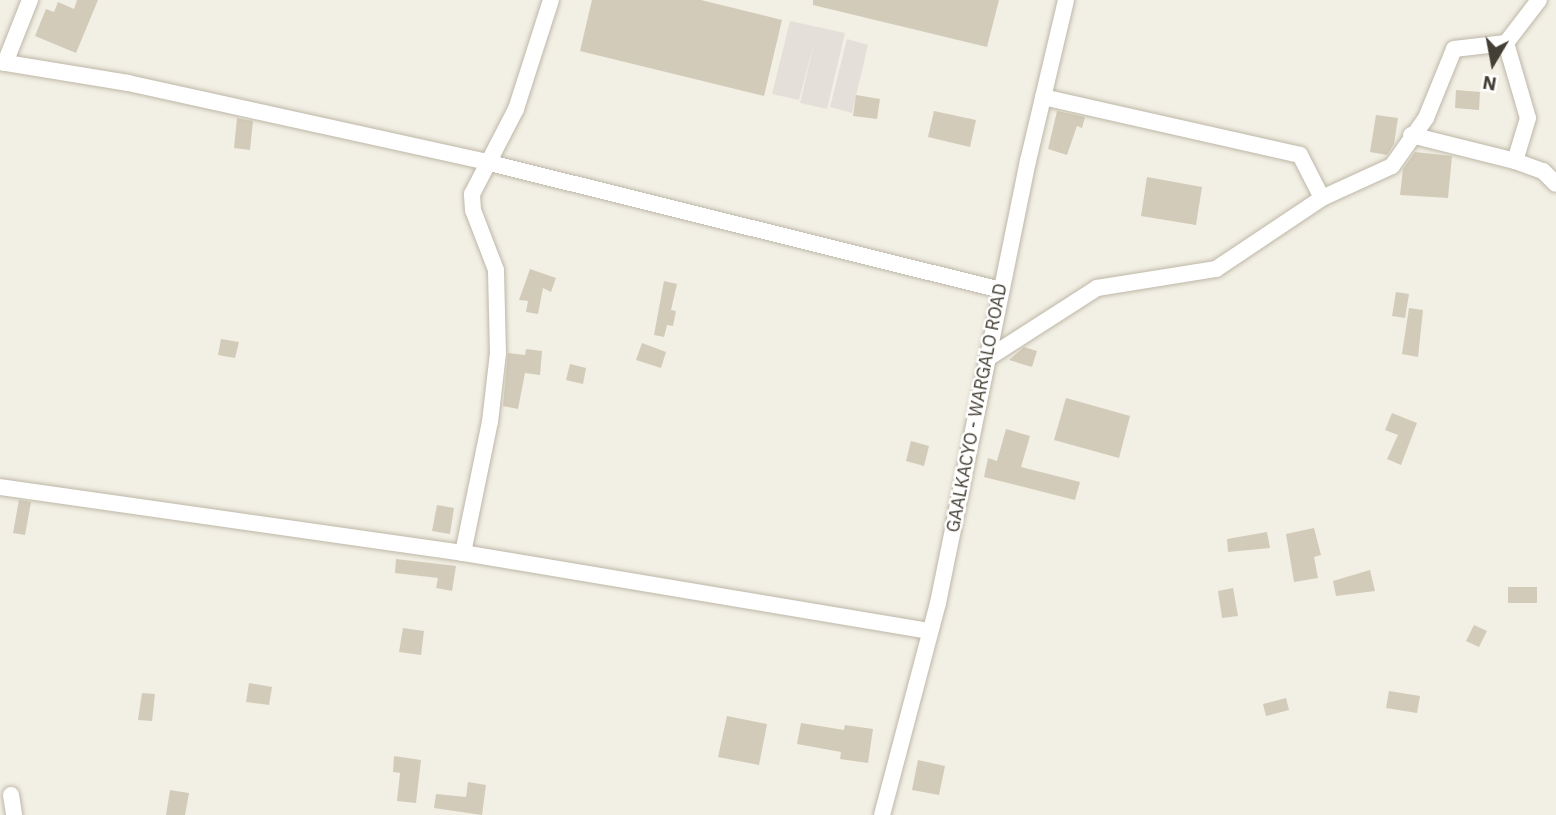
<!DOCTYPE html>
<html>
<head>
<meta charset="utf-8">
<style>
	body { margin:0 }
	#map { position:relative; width:1556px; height:815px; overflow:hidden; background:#f2efe4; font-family:"IBM Plex Sans",sans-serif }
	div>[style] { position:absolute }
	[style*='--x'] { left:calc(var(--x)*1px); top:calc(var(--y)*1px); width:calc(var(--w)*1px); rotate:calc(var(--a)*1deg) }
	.industrial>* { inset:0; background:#e4e0d9 }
	.building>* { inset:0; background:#d3cbb9 }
	.roads { filter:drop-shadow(0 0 2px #bdb7a7) drop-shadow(0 0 2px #bdb7a7) }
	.minor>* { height:16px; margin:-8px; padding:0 8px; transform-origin:8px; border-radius:8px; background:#fff }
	span { translate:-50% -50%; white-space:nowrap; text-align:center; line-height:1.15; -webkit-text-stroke:5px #fff; paint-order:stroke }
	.street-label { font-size:18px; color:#443f34 }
	.north { position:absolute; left:1458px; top:28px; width:70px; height:70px; -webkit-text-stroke:5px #fff; paint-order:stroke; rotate:190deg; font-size:19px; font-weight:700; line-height:28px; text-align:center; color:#443f34 }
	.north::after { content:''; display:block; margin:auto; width:24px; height:32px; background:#443f34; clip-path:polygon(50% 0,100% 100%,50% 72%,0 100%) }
</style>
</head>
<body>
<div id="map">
	<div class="industrial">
		<i style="clip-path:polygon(790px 21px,845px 33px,827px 109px,800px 103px,815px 39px,799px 100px,772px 94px)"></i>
		<i style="clip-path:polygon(847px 39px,868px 45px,852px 113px,830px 107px)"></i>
	</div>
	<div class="building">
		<i style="clip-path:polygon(77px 0,98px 0,76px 53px,35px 36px,46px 9px,54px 12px,58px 2px,74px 9px)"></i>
		<i style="clip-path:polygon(592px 0,701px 0,782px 20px,764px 96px,580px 51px)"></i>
		<i style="clip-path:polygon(813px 0,999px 0,987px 47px,813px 5px)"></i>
		<i style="clip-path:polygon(1456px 90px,1480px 92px,1479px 110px,1455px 108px)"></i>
		<i style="clip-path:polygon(856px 95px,880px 99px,877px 119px,853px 116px)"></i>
		<i style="clip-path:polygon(934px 111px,976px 120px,970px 147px,928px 137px)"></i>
		<i style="clip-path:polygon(1057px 111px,1085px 117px,1082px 128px,1077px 126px,1067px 155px,1048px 149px)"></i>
		<i style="clip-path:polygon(1376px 115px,1398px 118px,1394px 144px,1387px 155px,1370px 152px)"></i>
		<i style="clip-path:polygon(237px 118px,253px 121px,250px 150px,234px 148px)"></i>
		<i style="clip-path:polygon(1415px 152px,1452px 156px,1448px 198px,1400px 195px,1403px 169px)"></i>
		<i style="clip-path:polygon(1147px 177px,1202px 187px,1196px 225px,1141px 216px)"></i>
		<i style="clip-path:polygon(530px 269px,556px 278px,551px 292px,543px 288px,538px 314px,526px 312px,528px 301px,519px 300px)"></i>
		<i style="clip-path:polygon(664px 281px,677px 284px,671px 310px,676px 311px,673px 326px,667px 325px,664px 337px,654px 335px)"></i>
		<i style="clip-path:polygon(1396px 292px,1409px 294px,1405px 318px,1392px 316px)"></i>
		<i style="clip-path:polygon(1409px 308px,1423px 310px,1418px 357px,1402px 354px)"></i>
		<i style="clip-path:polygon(221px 339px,239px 342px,235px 358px,218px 355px)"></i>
		<i style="clip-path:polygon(642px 343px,666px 352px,661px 368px,636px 360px)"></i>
		<i style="clip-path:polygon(1024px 347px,1037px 351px,1032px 367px,1009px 360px)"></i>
		<i style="clip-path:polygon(526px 349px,542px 351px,540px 375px,525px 373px,518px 409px,503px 406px,508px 353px,525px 355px)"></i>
		<i style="clip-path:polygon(570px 364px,586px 368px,583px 384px,566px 380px)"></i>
		<i style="clip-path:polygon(1066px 398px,1130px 416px,1119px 458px,1054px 440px)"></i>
		<i style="clip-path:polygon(1392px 413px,1417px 423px,1401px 465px,1387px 459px,1398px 435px,1385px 430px)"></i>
		<i style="clip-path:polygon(1006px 429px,1030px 436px,1021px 467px,1080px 482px,1075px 500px,984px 477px,988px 458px,997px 461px)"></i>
		<i style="clip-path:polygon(911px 441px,929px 446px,924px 466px,906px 461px)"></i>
		<i style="clip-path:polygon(19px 500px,31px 502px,25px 535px,13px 533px)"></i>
		<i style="clip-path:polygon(437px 505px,454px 508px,450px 534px,432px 531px)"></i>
		<i style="clip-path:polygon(1314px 528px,1321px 555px,1314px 557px,1318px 578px,1294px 582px,1286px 534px)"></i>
		<i style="clip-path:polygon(1267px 532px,1270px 548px,1228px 552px,1227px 539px)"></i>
		<i style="clip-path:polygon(396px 559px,456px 566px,452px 591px,436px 588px,438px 578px,395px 573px)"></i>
		<i style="clip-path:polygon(1370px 570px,1375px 591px,1336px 596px,1333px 581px)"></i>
		<i style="clip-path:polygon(1508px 587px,1537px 587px,1537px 603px,1508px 603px)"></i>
		<i style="clip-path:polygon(1233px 588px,1238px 616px,1222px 618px,1218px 591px)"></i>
		<i style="clip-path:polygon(1474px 625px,1487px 631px,1479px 647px,1466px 641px)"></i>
		<i style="clip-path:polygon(403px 628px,424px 631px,421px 655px,399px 652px)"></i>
		<i style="clip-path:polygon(249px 683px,272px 687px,269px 705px,246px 702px)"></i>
		<i style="clip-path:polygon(1389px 691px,1420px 696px,1417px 713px,1386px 708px)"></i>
		<i style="clip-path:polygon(142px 693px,155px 694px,152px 721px,138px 720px)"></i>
		<i style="clip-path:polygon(1286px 698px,1289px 710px,1266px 716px,1263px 704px)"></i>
		<i style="clip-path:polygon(727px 716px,767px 724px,759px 765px,718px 757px)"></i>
		<i style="clip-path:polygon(801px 723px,844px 730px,845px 725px,873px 729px,868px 763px,840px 759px,841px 752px,797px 744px)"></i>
		<i style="clip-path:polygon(394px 756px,421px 760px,416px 803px,397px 801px,400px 773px,393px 772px)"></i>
		<i style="clip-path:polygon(918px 760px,945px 766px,939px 795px,912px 790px)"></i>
		<i style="clip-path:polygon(468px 782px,486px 785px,482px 815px,434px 808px,436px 794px,466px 797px)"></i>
		<i style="clip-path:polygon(170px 790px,189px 793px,185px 815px,166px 815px)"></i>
	</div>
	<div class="roads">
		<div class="minor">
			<i style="--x:1506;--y:43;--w:78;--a:73.7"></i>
			<i style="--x:1528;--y:118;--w:45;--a:106.8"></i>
			<i style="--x:0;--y:62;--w:130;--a:9.3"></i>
			<i style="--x:128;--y:83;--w:367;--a:12.4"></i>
			<i style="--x:486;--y:162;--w:531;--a:13.96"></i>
			<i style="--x:5;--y:63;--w:68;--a:-68.4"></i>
			<i style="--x:1043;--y:97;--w:263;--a:12.7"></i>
			<i style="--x:1300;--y:155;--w:48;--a:62.9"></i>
			<i style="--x:1411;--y:135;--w:107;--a:14"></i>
			<i style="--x:1515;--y:161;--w:30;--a:20"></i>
			<i style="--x:1543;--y:171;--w:18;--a:45"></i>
			<i style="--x:988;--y:358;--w:130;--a:-32.7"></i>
			<i style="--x:1097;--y:288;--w:121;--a:-9.1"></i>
			<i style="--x:1216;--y:269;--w:128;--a:-33.8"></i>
			<i style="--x:1322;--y:198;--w:77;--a:-24.6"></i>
			<i style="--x:1392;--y:166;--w:59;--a:-54.7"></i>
			<i style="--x:1426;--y:118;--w:74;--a:-67.9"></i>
			<i style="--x:1454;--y:49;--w:52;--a:-6.6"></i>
			<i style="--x:1506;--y:43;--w:54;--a:-52.5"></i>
			<i style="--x:0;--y:487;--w:468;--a:8.1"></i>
			<i style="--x:463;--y:553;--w:473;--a:9.5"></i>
			<i style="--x:463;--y:553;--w:134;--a:-78.4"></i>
			<i style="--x:490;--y:422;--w:69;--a:-83.4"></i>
			<i style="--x:498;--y:353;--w:83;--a:-91.4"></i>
			<i style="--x:496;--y:270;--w:64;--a:-111"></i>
			<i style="--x:473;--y:210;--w:16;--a:-94"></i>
			<i style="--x:472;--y:194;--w:96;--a:-62.6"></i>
			<i style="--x:516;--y:109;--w:114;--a:-72.2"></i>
			<i style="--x:11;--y:795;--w:20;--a:81"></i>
			<i style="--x:882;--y:815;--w:219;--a:-75.2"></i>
			<i style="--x:938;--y:603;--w:451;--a:-78.5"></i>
			<i style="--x:1028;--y:161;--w:165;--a:-76.7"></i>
		</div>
	</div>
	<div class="street-label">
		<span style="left:977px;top:408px;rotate:-79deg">GAALKACYO - WARGALO ROAD</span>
	</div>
	<div class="north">N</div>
</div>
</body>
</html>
